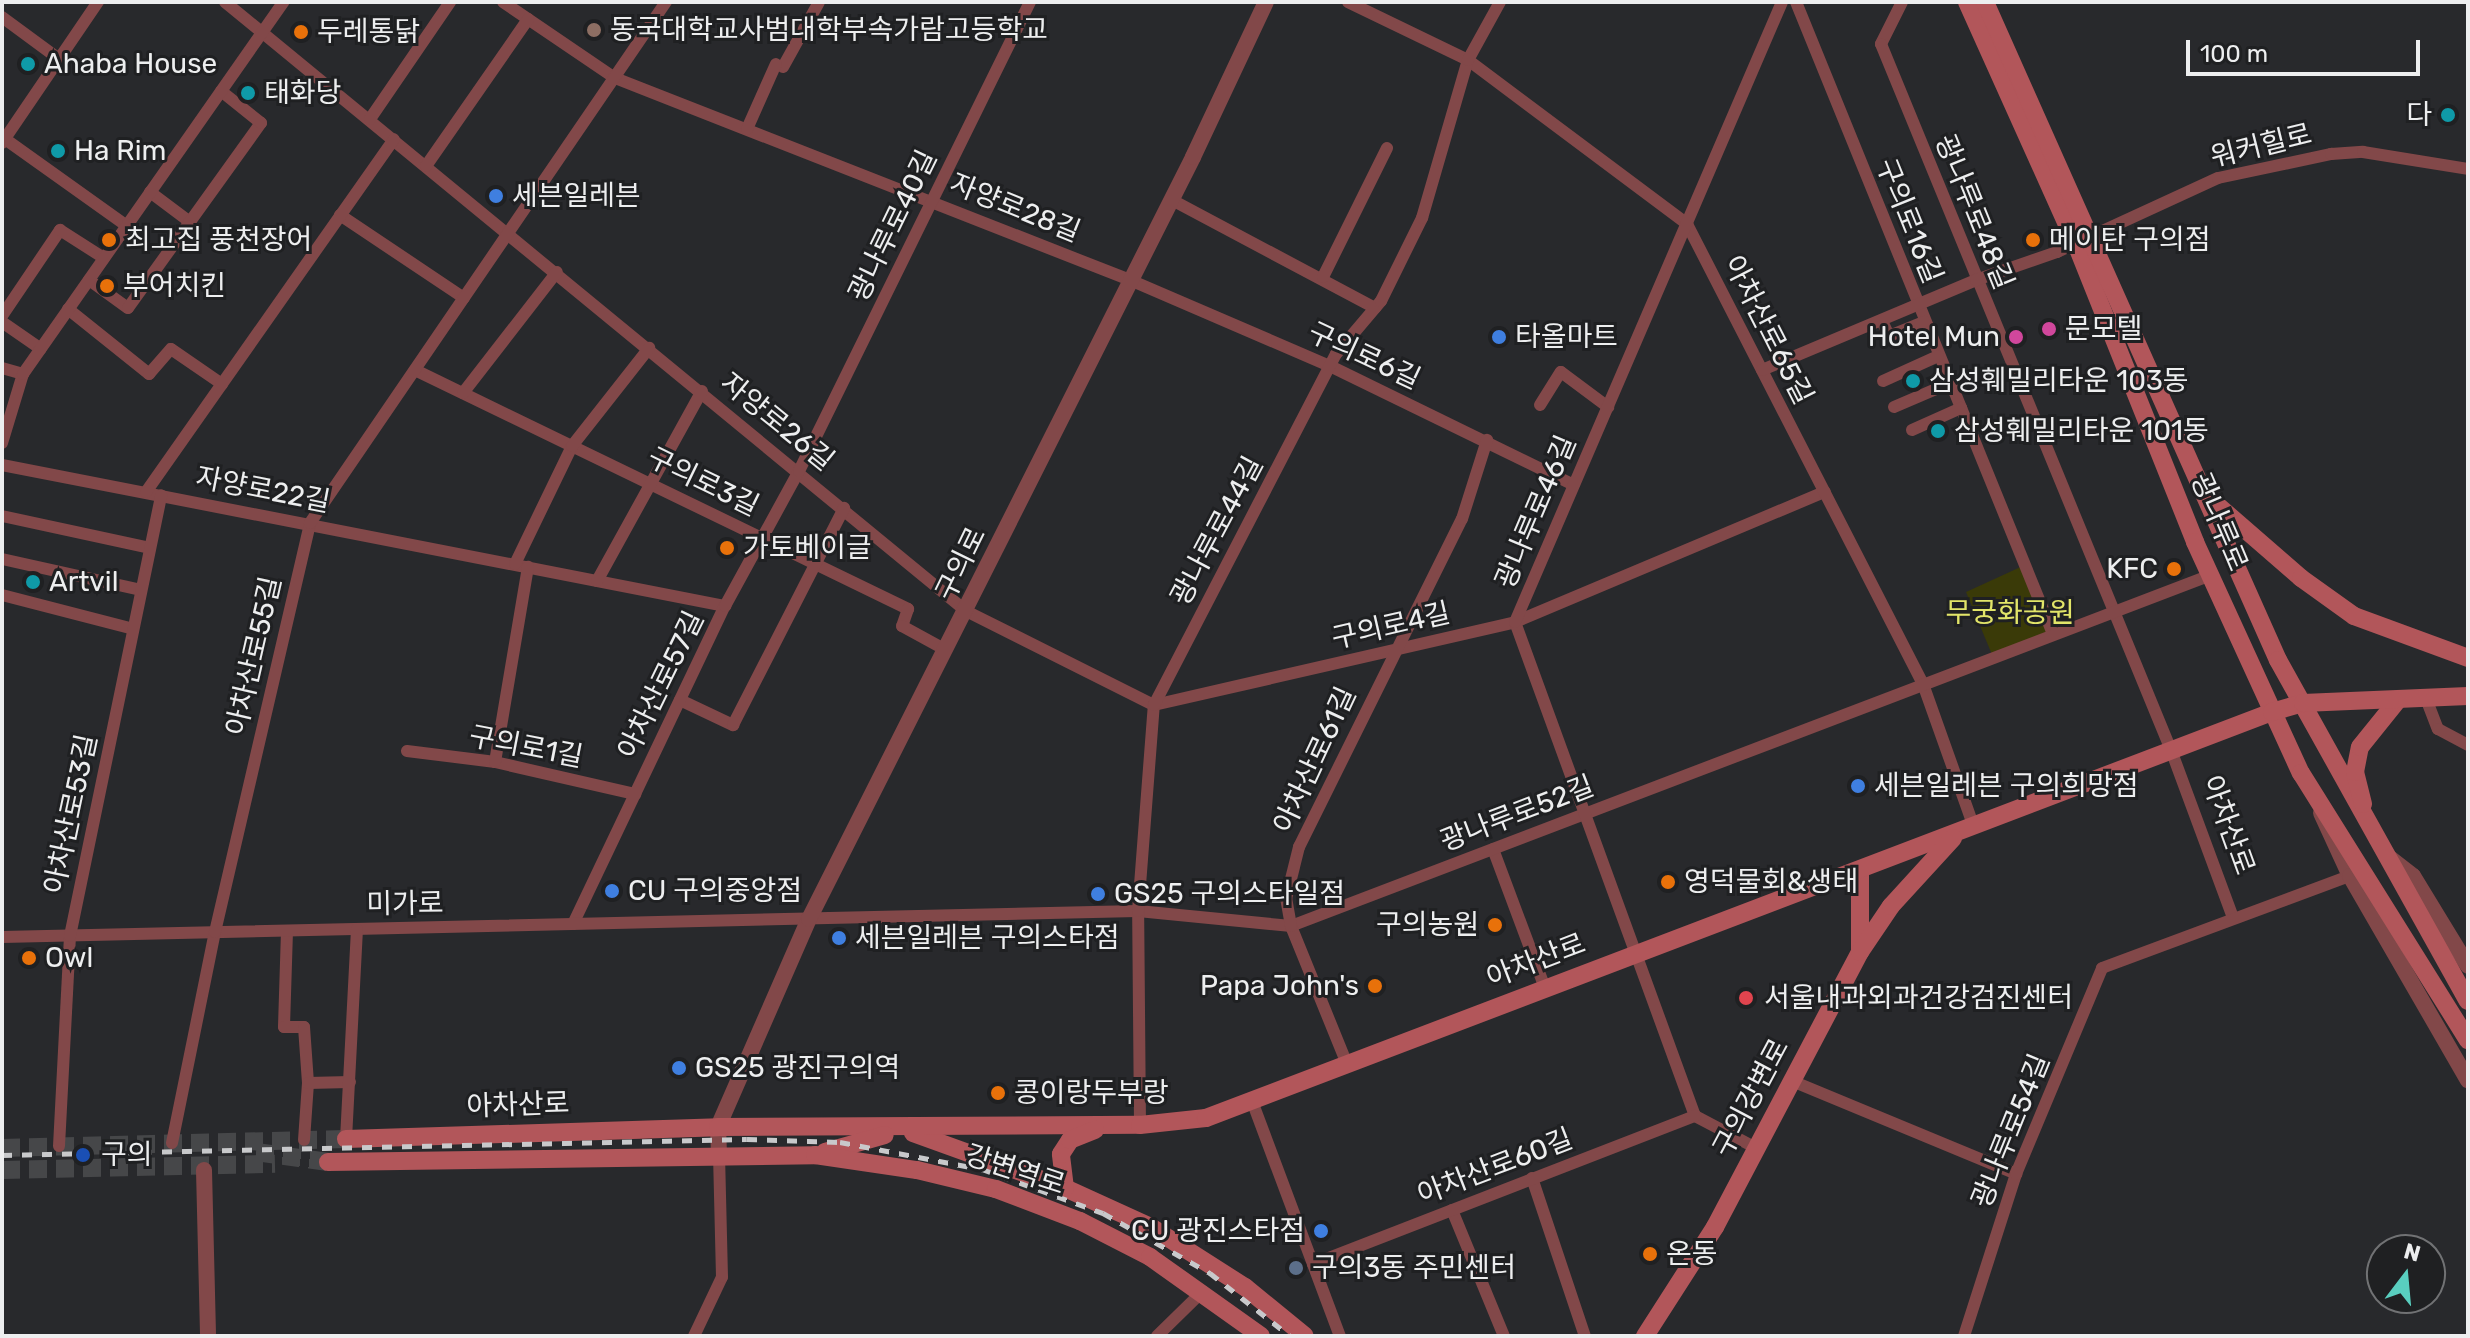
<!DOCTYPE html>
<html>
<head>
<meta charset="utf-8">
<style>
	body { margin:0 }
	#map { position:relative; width:2470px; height:1338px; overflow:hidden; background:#28292c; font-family:Rubik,"Noto Sans KR",sans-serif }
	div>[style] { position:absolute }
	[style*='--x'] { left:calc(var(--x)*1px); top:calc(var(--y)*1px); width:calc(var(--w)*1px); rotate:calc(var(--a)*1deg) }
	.green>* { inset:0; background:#3a3a08 }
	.secondary-tunnel>* { height:18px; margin-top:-9px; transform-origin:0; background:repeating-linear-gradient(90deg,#464749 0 18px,transparent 0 27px) }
	.minor>* { height:12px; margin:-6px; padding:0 6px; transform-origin:6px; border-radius:6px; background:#824849 }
	.tertiary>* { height:16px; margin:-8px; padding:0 8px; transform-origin:8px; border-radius:8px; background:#824849 }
	.secondary>* { height:18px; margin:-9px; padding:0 9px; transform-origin:9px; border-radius:9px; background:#b2565a }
	.rail>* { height:5px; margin-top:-2.5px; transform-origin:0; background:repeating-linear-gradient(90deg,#c8c9cb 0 10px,transparent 0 20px) }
	.dots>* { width:22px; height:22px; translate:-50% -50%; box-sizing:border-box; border:4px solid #1f2022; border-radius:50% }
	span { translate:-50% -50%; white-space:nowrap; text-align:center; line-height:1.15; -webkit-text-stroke:6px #1f2022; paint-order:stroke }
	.poi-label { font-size:28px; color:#edeeef }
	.left { translate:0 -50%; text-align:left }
	.right { translate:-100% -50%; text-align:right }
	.street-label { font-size:28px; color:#edeeef }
	.park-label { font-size:28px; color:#e2e569 }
	.frame { position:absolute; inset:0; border:4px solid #edeeef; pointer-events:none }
	.north { position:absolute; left:2366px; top:1234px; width:80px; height:80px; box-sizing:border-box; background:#1f2022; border:2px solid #717274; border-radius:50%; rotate:16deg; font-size:22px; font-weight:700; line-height:32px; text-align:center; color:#edeeef }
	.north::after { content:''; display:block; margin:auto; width:28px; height:36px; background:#59cebf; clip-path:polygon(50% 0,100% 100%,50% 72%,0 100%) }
	.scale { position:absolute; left:2186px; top:40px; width:234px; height:36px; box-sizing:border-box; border:4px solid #edeeef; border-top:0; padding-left:10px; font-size:24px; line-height:28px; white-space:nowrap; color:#edeeef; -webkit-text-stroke:6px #1f2022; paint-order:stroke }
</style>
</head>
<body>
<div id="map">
	<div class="green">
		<i style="clip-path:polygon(2025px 565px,2053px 634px,1993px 657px,1966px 592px)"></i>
	</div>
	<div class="secondary-tunnel">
		<i style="--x:2;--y:1148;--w:344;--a:-1.5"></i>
		<i style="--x:256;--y:1152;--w:73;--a:7.9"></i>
		<i style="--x:2;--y:1170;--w:273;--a:-1.3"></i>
	</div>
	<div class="minor">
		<i style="--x:225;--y:2;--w:959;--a:39.42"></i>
		<i style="--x:966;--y:611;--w:210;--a:26.6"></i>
		<i style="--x:1154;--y:705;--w:370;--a:-12.9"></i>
		<i style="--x:1515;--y:622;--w:336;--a:-22.8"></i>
		<i style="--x:503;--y:2;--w:135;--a:34.2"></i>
		<i style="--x:615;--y:78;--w:553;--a:21.42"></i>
		<i style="--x:1130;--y:280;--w:218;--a:23.3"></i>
		<i style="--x:1330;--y:366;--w:271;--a:26"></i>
		<i style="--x:1348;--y:2;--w:133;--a:25.8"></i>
		<i style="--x:1468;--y:60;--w:274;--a:36.8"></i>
		<i style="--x:1687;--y:224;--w:517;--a:62.84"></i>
		<i style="--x:1923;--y:684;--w:152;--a:70.4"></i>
		<i style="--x:1796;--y:2;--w:682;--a:67.87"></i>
		<i style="--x:1902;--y:2;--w:47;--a:116.6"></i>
		<i style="--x:1881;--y:44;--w:763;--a:67.67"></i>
		<i style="--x:2171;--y:750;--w:179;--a:69.7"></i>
		<i style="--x:2;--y:17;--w:71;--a:36.4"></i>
		<i style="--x:783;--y:67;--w:74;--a:-61"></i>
		<i style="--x:370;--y:119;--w:142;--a:-55.6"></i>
		<i style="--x:747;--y:129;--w:71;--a:-66"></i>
		<i style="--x:5;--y:139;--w:150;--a:35.5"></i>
		<i style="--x:2;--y:143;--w:171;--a:-55.8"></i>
		<i style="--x:426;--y:166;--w:179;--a:-55.2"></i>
		<i style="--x:150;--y:192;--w:50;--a:36.9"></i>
		<i style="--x:1172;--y:200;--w:230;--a:28"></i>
		<i style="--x:340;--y:215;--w:149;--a:33.8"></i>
		<i style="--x:1323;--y:277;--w:144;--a:-63.6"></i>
		<i style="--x:89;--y:280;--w:48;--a:35.7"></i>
		<i style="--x:128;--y:308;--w:228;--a:-54.3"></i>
		<i style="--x:261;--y:123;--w:51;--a:-141.3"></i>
		<i style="--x:68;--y:309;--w:104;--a:38.7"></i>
		<i style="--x:149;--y:374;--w:33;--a:-49"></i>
		<i style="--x:171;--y:349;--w:62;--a:34.5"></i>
		<i style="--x:2;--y:316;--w:104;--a:-56"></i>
		<i style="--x:60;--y:230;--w:52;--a:32.5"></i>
		<i style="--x:1882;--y:321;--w:17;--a:65"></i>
		<i style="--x:1889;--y:336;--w:38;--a:-22"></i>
		<i style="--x:2;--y:322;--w:47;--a:34.7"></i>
		<i style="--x:2;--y:368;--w:22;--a:16"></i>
		<i style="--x:415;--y:370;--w:548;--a:25.86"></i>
		<i style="--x:908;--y:609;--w:18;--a:109"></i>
		<i style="--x:902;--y:626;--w:50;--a:28.6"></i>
		<i style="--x:1762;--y:370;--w:232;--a:-22.8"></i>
		<i style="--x:1976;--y:280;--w:86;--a:-19.1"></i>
		<i style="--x:2057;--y:252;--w:177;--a:-24.7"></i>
		<i style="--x:2218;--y:178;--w:116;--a:-12"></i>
		<i style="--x:2331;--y:154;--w:32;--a:-4"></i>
		<i style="--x:2363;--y:152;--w:106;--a:9.2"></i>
		<i style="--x:1883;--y:381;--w:60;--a:-24.4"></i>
		<i style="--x:463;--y:393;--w:153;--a:-52.2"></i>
		<i style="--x:1540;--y:405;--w:39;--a:-58"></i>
		<i style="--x:1561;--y:372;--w:59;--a:36.7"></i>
		<i style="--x:1894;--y:407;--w:61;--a:-23.2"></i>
		<i style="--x:1912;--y:430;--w:54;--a:-24.2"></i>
		<i style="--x:2;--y:443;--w:72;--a:-73.1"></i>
		<i style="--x:23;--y:374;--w:454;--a:-55"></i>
		<i style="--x:2;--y:465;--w:737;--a:11.04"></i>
		<i style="--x:146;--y:492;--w:431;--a:-54.9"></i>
		<i style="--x:2;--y:516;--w:151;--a:12.2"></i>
		<i style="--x:2;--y:559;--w:142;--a:12.6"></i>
		<i style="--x:515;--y:564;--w:131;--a:-64.2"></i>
		<i style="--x:572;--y:446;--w:125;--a:-51.8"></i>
		<i style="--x:597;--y:581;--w:217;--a:-61.1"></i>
		<i style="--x:2;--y:595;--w:135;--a:14.5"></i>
		<i style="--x:680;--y:700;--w:59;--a:25.3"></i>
		<i style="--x:733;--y:725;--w:244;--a:-62.9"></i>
		<i style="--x:2427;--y:701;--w:30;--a:69"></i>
		<i style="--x:2438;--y:729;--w:34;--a:28"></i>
		<i style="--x:407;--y:751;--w:89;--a:7.1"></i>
		<i style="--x:495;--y:762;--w:144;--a:12.9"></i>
		<i style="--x:495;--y:762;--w:198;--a:-80.4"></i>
		<i style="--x:1493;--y:849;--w:148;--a:69.5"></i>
		<i style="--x:573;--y:924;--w:352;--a:-64.5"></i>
		<i style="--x:725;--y:606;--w:154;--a:-61.3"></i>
		<i style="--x:799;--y:471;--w:523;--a:-63.78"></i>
		<i style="--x:287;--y:931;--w:96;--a:91.8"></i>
		<i style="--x:284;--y:1027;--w:20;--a:0"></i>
		<i style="--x:304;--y:1027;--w:56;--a:85.9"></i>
		<i style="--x:308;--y:1083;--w:57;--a:94"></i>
		<i style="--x:2;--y:937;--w:1136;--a:-1.31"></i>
		<i style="--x:1138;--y:911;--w:154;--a:5.6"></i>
		<i style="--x:1291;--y:926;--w:985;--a:-20.88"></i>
		<i style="--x:1347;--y:1064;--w:149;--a:-112.1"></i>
		<i style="--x:1291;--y:926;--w:27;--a:-100"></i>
		<i style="--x:1286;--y:899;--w:54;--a:-76"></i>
		<i style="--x:1299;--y:847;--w:366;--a:-63.6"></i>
		<i style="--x:1462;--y:519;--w:83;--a:-72.4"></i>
		<i style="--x:1792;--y:1081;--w:243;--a:22.5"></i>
		<i style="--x:308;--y:1083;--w:42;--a:-1.4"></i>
		<i style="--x:1252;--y:1101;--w:251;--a:69.5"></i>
		<i style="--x:1140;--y:1125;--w:214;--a:-90.5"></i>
		<i style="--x:1138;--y:911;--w:207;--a:-85.6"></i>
		<i style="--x:1154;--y:705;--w:395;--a:-62.6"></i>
		<i style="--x:1336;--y:354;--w:70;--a:-49.7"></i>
		<i style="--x:1381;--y:301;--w:93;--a:-63.7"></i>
		<i style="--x:1422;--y:218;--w:165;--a:-73.8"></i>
		<i style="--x:1468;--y:60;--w:66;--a:-61.1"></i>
		<i style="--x:346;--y:1139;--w:210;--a:-87"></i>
		<i style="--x:172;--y:1143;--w:215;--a:-78.5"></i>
		<i style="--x:215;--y:932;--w:420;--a:-76.9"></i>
		<i style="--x:310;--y:523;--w:631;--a:-55.66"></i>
		<i style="--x:59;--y:1146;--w:210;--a:-87"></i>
		<i style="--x:70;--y:936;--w:450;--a:-78.3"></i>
		<i style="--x:1756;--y:1148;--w:69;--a:-152.3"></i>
		<i style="--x:1695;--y:1116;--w:526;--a:-110.02"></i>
		<i style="--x:1515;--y:622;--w:675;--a:-66.7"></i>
		<i style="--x:1532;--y:1178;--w:167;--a:71.5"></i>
		<i style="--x:1452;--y:1210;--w:136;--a:67.6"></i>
		<i style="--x:1313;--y:1264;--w:410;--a:-21.2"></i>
		<i style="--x:694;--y:1336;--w:65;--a:-64.6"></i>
		<i style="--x:722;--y:1277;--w:123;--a:-91.4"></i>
		<i style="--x:1157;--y:1336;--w:64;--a:-44.4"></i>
		<i style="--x:1964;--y:1336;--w:170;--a:-72.2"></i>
		<i style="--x:2016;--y:1174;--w:223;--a:-67.3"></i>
		<i style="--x:2102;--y:968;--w:265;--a:-20.4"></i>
	</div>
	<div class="tertiary">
		<i style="--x:2321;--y:813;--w:69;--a:65.3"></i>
		<i style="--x:2350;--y:876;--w:236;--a:60"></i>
		<i style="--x:2390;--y:858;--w:29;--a:38"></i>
		<i style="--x:2413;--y:876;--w:105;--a:58.6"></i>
		<i style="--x:719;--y:1154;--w:27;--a:-92"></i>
		<i style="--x:718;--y:1127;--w:227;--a:-66.4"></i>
		<i style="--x:809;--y:919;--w:853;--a:-63.25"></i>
		<i style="--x:1193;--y:157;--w:171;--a:-64.8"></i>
		<i style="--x:204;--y:1170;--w:166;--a:88.6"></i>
	</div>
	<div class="secondary">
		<i style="--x:1967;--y:2;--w:265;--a:65.8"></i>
		<i style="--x:2076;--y:244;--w:321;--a:68.2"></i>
		<i style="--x:2195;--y:542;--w:254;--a:65.4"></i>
		<i style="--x:2301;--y:773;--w:315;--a:58"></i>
		<i style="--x:1985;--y:2;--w:720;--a:66"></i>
		<i style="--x:2278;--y:660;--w:390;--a:60.9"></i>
		<i style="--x:2209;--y:498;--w:122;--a:41"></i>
		<i style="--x:2301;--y:578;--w:65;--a:35.6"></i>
		<i style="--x:2354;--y:616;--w:121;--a:20.2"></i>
		<i style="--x:2363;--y:804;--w:33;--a:-104"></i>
		<i style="--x:2355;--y:772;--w:25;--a:-79"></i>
		<i style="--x:2360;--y:747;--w:59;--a:-51.2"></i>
		<i style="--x:1860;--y:952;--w:81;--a:-90"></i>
		<i style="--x:913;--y:1133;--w:162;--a:19.9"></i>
		<i style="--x:1065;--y:1188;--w:94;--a:24.4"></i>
		<i style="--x:1151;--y:1227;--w:112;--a:32.6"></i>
		<i style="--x:1245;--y:1287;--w:77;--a:39.2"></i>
		<i style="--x:346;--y:1139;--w:372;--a:-1.8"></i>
		<i style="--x:718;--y:1127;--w:422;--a:-0.3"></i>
		<i style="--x:1140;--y:1125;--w:66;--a:-6.1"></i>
		<i style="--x:1206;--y:1118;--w:1141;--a:-20.85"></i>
		<i style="--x:2272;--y:712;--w:32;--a:-16"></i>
		<i style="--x:2303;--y:703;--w:165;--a:-2.4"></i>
		<i style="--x:825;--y:1152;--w:62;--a:-15.8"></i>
		<i style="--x:328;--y:1162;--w:487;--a:-0.8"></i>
		<i style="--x:815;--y:1155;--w:103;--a:8.4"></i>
		<i style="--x:917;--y:1170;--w:81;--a:13.5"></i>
		<i style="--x:996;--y:1189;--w:90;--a:20.9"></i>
		<i style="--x:1080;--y:1221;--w:79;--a:27.2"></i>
		<i style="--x:1150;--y:1257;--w:136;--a:35.4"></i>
		<i style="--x:1065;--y:1188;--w:34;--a:-97"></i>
		<i style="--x:1061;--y:1154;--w:17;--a:-57"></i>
		<i style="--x:1070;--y:1140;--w:27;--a:-22"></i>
		<i style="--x:1645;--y:1336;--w:130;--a:-57.3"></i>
		<i style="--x:1715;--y:1227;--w:311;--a:-62.2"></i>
		<i style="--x:1860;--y:952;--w:55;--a:-56"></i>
		<i style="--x:1891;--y:906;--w:92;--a:-47.6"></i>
	</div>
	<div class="rail">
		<i style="--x:2;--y:1155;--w:745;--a:-1.23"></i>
		<i style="--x:747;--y:1139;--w:93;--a:1.8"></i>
		<i style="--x:840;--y:1142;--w:145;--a:10.8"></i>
		<i style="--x:982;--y:1169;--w:129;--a:20"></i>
		<i style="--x:1103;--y:1213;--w:123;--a:29.3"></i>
		<i style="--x:1210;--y:1273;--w:102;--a:38.2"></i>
	</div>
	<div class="dots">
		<i style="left:594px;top:30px;background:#8d6e63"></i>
		<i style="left:301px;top:32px;background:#e8710a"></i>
		<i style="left:28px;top:64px;background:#0f9aa8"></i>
		<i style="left:248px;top:93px;background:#0f9aa8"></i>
		<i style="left:2448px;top:115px;background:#0f9aa8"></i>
		<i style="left:58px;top:151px;background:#0f9aa8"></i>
		<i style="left:496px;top:196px;background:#3f7fe0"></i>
		<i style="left:109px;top:240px;background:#e8710a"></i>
		<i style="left:2033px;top:240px;background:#e8710a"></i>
		<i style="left:107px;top:286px;background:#e8710a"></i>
		<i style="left:2049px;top:329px;background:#d1479c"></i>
		<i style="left:1499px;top:337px;background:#3f7fe0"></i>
		<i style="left:2016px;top:337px;background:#d1479c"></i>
		<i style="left:1913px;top:381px;background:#0f9aa8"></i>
		<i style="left:1938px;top:431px;background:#0f9aa8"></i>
		<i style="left:727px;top:548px;background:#e8710a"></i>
		<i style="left:2174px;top:569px;background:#e8710a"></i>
		<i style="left:33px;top:582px;background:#0f9aa8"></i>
		<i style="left:1858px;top:786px;background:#3f7fe0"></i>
		<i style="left:1668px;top:882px;background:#e8710a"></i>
		<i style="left:612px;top:891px;background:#3f7fe0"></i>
		<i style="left:1098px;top:894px;background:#3f7fe0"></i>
		<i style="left:1495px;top:925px;background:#e8710a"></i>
		<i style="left:839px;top:938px;background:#3f7fe0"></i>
		<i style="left:29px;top:958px;background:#e8710a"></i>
		<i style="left:1375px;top:986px;background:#e8710a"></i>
		<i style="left:1746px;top:998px;background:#e0444e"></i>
		<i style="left:679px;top:1068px;background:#3f7fe0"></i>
		<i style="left:998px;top:1093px;background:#e8710a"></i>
		<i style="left:83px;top:1155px;background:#1a4fb4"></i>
		<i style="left:1321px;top:1231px;background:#3f7fe0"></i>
		<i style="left:1650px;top:1254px;background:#e8710a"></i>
		<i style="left:1296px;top:1268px;background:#5c6f8a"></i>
	</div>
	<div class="poi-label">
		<span class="left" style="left:610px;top:30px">동국대학교사범대학부속가람고등학교</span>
		<span class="left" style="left:317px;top:32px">두레통닭</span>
		<span class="left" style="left:44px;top:64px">Ahaba House</span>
		<span class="left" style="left:264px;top:93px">태화당</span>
		<span class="right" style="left:2432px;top:115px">다</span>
		<span class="left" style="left:74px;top:151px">Ha Rim</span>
		<span class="left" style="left:512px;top:196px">세븐일레븐</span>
		<span class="left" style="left:125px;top:240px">최고집 풍천장어</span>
		<span class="left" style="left:2049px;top:240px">메이탄 구의점</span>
		<span class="left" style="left:123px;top:286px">부어치킨</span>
		<span class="left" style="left:2065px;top:329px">문모텔</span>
		<span class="left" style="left:1515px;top:337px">타올마트</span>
		<span class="right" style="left:2000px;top:337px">Hotel Mun</span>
		<span class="left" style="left:1929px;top:381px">삼성훼밀리타운 103동</span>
		<span class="left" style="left:1954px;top:431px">삼성훼밀리타운 101동</span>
		<span class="left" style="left:743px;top:548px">가토베이글</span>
		<span class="right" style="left:2158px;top:569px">KFC</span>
		<span class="left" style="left:49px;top:582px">Artvil</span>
		<span class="left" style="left:1874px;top:786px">세븐일레븐 구의희망점</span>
		<span class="left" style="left:1684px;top:882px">영덕물회&amp;생태</span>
		<span class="left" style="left:628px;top:891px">CU 구의중앙점</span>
		<span class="left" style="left:1114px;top:894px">GS25 구의스타일점</span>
		<span class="right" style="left:1479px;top:925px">구의농원</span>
		<span class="left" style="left:855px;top:938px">세븐일레븐 구의스타점</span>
		<span class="left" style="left:45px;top:958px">Owl</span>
		<span class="right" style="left:1359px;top:986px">Papa John's</span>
		<span class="left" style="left:1764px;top:998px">서울내과외과건강검진센터</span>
		<span class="left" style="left:695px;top:1068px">GS25 광진구의역</span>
		<span class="left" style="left:1014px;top:1093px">콩이랑두부랑</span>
		<span class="left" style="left:101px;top:1155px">구의</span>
		<span class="right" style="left:1305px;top:1231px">CU 광진스타점</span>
		<span class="left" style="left:1666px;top:1254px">온동</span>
		<span class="left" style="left:1312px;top:1268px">구의3동 주민센터</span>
	</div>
	<div class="street-label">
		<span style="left:2261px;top:146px;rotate:-14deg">워커힐로</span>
		<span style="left:1015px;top:208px;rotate:22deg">자양로28길</span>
		<span style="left:1974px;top:212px;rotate:68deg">광나루로48길</span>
		<span style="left:1909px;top:221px;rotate:68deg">구의로16길</span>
		<span style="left:893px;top:226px;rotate:-64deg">광나루로40길</span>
		<span style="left:1768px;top:330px;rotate:63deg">아차산로65길</span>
		<span style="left:1364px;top:356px;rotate:25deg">구의로6길</span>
		<span style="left:777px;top:422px;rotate:39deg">자양로26길</span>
		<span style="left:703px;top:482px;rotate:26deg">구의로3길</span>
		<span style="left:263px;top:490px;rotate:11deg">자양로22길</span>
		<span style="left:1536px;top:512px;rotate:-67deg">광나루로46길</span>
		<span style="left:2219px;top:522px;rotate:67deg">광나루로</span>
		<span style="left:1217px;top:531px;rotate:-62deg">광나루로44길</span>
		<span style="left:961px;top:564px;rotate:-64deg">구의로</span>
		<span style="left:1391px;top:626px;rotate:-13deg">구의로4길</span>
		<span style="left:254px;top:656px;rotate:-77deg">아차산로55길</span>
		<span style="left:661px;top:685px;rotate:-64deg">아차산로57길</span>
		<span style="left:526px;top:747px;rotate:11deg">구의로1길</span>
		<span style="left:1315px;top:760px;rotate:-65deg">아차산로61길</span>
		<span style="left:71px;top:814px;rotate:-78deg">아차산로53길</span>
		<span style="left:1517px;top:814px;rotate:-21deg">광나루로52길</span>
		<span style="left:2228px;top:825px;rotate:70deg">아차산로</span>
		<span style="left:405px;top:904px;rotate:-1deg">미가로</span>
		<span style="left:1536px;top:961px;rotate:-21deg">아차산로</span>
		<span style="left:1751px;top:1098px;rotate:-62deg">구의강변로</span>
		<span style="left:518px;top:1105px;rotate:-2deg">아차산로</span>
		<span style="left:2011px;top:1131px;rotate:-68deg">광나루로54길</span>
		<span style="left:1495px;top:1167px;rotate:-21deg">아차산로60길</span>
		<span style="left:1015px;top:1170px;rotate:18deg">강변역로</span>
	</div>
	<div class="park-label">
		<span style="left:2010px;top:613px">무궁화공원</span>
	</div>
	<div class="frame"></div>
	<div class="north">N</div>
	<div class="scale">100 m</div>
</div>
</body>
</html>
